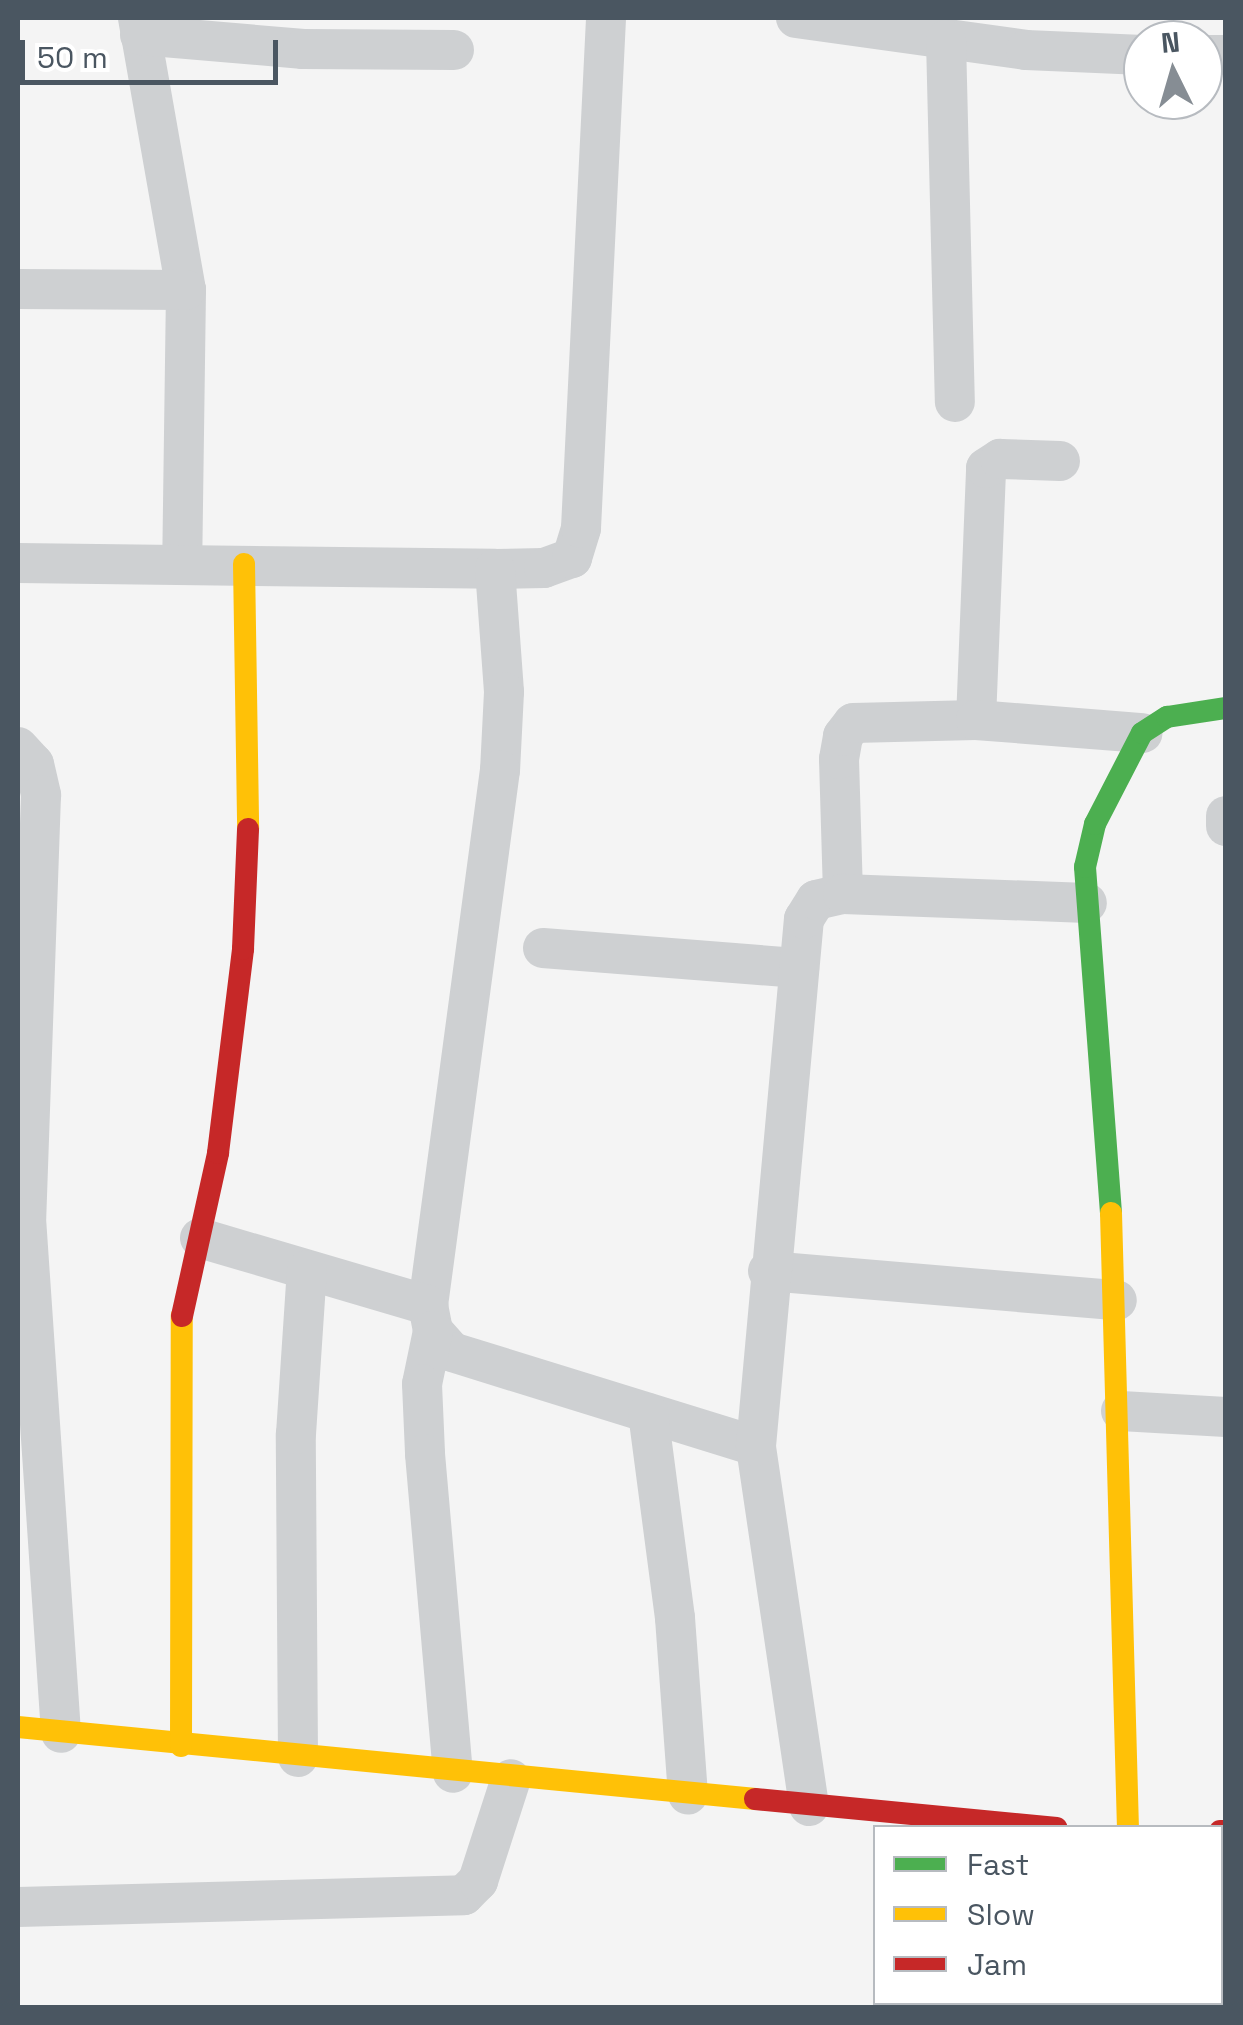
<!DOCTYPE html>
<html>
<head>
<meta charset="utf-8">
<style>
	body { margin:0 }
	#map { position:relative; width:1243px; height:2025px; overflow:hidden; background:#f4f4f4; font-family:"Space Grotesk",sans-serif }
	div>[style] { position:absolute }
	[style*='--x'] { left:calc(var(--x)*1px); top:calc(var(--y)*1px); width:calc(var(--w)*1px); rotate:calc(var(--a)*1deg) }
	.street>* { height:40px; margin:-20px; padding:0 20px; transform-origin:20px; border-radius:20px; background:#ced0d2 }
	.fast>* { height:22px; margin:-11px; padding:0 11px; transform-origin:11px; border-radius:11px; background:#4caf50 }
	.slow>* { height:22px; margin:-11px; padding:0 11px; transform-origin:11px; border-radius:11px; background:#ffc107 }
	.jam>* { height:22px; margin:-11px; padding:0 11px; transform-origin:11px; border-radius:11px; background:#c62828 }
	span { translate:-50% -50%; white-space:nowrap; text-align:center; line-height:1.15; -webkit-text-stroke:8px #fff; paint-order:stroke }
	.frame { position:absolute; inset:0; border:20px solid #4a5661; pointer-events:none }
	.legend { position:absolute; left:873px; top:1825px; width:350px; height:180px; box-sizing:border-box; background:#fff; border:2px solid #b7bbc0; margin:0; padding:12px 18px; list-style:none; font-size:30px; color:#4a5661 }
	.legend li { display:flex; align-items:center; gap:20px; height:50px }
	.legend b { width:50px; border:2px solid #b7bbc0 }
	.north { position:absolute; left:1123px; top:20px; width:100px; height:100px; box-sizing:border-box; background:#fff; border:2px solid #b7bbc0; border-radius:50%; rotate:355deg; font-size:28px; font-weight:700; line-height:40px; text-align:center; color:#4a5661 }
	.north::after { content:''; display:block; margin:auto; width:35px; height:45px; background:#868d94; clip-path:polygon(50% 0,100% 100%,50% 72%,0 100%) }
	.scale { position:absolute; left:20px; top:40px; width:258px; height:45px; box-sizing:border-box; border:5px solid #4a5661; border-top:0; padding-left:12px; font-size:30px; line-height:35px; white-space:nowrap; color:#4a5661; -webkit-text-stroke:8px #fff; paint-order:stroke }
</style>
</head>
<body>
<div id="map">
	<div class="street">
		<i style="--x:138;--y:18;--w:276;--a:80"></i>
		<i style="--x:186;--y:290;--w:273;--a:90.8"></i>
		<i style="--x:796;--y:18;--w:232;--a:7.9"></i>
		<i style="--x:1026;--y:50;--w:117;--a:2.4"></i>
		<i style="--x:140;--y:35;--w:164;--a:4.9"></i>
		<i style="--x:303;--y:49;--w:151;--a:0.4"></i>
		<i style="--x:946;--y:40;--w:362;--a:88.6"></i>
		<i style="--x:1203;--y:55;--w:23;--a:0"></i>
		<i style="--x:18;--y:289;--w:168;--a:0.3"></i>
		<i style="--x:18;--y:563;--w:477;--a:0.7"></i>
		<i style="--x:495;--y:569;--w:49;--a:-1.2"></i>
		<i style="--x:544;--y:568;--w:30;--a:-20"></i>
		<i style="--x:572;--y:558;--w:31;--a:-73"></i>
		<i style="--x:581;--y:528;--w:511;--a:-87.19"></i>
		<i style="--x:495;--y:569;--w:123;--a:85.8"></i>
		<i style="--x:504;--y:692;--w:78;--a:92.9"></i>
		<i style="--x:500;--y:770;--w:540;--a:97.66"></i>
		<i style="--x:428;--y:1305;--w:26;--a:79"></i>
		<i style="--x:433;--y:1331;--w:28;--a:48"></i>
		<i style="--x:452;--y:1352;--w:318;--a:17.2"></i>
		<i style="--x:976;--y:720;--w:252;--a:-87.7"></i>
		<i style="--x:986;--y:468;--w:17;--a:-33"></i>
		<i style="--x:1000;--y:459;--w:60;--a:1.9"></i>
		<i style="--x:18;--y:747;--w:23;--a:47"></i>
		<i style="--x:34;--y:764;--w:32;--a:77"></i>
		<i style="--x:41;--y:795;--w:423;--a:92"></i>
		<i style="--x:26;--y:1218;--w:516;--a:86.11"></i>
		<i style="--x:1226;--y:816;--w:10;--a:90"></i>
		<i style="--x:843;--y:894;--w:135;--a:-91.7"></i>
		<i style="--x:839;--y:759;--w:23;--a:-80"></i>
		<i style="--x:843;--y:736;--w:16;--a:-52"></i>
		<i style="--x:853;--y:723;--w:123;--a:-1.4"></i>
		<i style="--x:976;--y:720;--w:167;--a:4.5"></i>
		<i style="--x:543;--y:948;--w:257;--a:4.5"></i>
		<i style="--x:200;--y:1238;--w:238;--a:16.4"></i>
		<i style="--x:768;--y:1271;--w:350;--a:4.8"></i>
		<i style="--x:433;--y:1331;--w:54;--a:101.7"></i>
		<i style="--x:422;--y:1384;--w:70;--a:87.5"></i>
		<i style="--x:425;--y:1454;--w:320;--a:85"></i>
		<i style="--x:1121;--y:1411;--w:105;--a:3.3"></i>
		<i style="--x:648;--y:1413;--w:207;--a:82.5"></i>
		<i style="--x:675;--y:1618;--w:177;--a:85.8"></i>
		<i style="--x:298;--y:1757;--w:323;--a:-90.4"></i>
		<i style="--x:296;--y:1434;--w:164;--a:-86.2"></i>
		<i style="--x:809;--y:1806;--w:364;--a:-98.4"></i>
		<i style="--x:756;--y:1446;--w:529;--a:-84.8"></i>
		<i style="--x:804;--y:919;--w:22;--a:-58"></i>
		<i style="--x:816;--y:900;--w:28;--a:-13"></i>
		<i style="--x:843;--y:894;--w:244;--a:2.1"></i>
		<i style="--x:18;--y:1907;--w:446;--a:-1.5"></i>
		<i style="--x:464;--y:1895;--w:20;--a:-45"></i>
		<i style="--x:478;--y:1881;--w:107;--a:-72.1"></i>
	</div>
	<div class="fast">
		<i style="--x:1111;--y:1213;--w:347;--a:-94.3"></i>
		<i style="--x:1085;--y:867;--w:44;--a:-76.9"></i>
		<i style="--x:1095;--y:824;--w:102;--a:-62.7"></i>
		<i style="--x:1142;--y:733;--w:30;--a:-33"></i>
		<i style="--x:1167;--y:717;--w:60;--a:-8.7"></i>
	</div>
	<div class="slow">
		<i style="--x:244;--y:564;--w:265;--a:89.1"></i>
		<i style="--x:1111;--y:1213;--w:615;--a:88.42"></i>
		<i style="--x:18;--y:1727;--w:741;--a:5.58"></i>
		<i style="--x:181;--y:1746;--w:430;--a:-89.9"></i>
	</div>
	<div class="jam">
		<i style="--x:182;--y:1316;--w:167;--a:-77.5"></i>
		<i style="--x:218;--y:1153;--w:206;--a:-83"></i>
		<i style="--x:243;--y:949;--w:120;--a:-87.6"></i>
		<i style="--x:755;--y:1799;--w:303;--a:5.5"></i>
		<i style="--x:1220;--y:1831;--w:6;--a:0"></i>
	</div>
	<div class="frame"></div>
	<ul class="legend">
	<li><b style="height:12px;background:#4caf50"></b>Fast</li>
	<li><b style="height:12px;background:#ffc107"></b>Slow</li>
	<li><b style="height:12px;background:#c62828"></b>Jam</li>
	</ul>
	<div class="north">N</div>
	<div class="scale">50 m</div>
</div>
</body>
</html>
